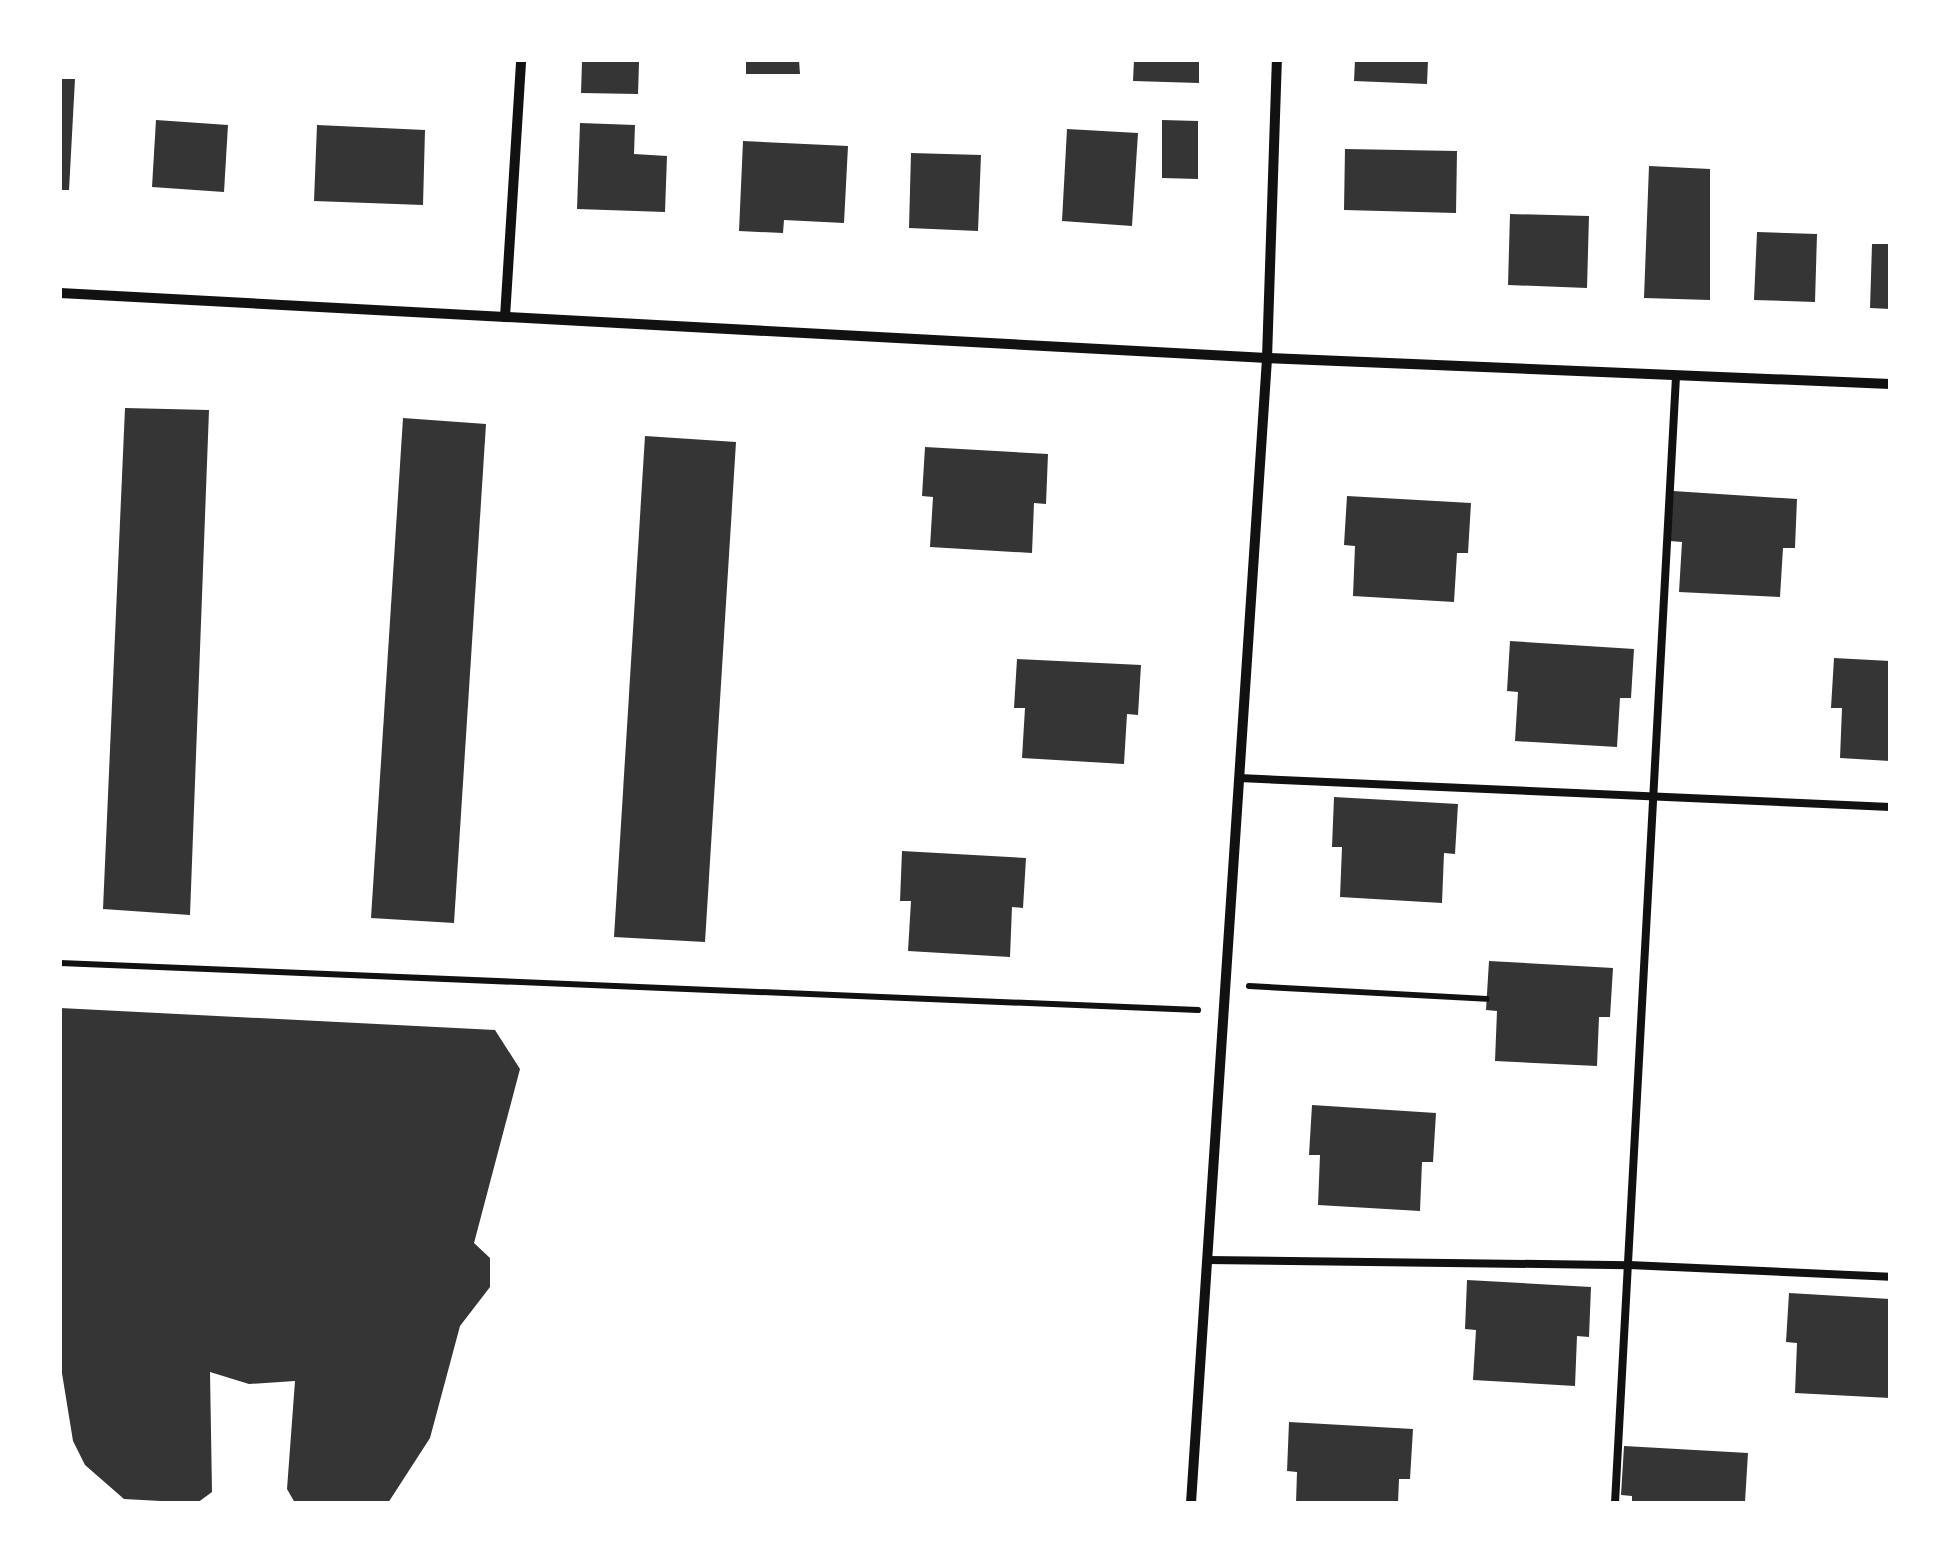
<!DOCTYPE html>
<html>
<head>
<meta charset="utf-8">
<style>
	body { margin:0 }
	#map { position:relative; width:1950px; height:1563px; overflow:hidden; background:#fff; font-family:Barlow,sans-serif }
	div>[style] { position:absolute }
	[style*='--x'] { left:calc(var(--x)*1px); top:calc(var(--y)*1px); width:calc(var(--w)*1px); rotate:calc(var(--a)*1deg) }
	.building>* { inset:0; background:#353535 }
	.path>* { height:6px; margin:-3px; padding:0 3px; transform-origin:3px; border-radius:3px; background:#111 }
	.service>* { height:8px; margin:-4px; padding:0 4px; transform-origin:4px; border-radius:4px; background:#111 }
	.minor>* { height:10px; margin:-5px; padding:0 5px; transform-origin:5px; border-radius:5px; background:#111 }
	span { translate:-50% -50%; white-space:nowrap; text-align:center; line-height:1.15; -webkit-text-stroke:10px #fff; paint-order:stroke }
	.frame { position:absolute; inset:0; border:62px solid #fff; pointer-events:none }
</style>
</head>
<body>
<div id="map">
	<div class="building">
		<i style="clip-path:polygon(746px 60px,799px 60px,800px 74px,746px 74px)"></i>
		<i style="clip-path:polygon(1134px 60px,1199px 60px,1199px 83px,1133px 81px)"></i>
		<i style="clip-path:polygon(1355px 60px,1428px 60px,1427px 84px,1354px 81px)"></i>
		<i style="clip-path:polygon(582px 61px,639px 62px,638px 94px,581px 93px)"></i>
		<i style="clip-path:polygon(60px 79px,75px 79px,69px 190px,60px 190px)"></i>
		<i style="clip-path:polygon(156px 120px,228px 125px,224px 192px,152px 187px)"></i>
		<i style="clip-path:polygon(1162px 120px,1198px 121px,1198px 179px,1162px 178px)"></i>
		<i style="clip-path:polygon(580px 123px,635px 125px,634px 154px,667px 156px,665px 212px,577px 209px)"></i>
		<i style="clip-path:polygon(317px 125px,425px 130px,423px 205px,314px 201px)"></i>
		<i style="clip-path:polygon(1067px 129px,1138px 133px,1132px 226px,1062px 221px)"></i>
		<i style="clip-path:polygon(743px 141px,848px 146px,844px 223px,784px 220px,783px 233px,739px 231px)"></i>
		<i style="clip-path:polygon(1345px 149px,1457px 151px,1456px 213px,1344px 210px)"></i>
		<i style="clip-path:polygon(911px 153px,981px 155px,978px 231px,909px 228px)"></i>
		<i style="clip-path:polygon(1649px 166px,1710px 169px,1710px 300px,1644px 298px)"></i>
		<i style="clip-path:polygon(1510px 214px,1589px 216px,1587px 288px,1508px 285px)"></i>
		<i style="clip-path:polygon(1757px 232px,1817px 234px,1815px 302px,1754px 300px)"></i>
		<i style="clip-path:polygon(1872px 244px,1890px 244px,1890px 309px,1870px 308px)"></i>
		<i style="clip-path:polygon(125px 408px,209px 410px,190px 915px,103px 909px)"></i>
		<i style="clip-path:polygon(403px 418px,486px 424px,454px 923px,371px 918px)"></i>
		<i style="clip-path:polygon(645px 436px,736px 442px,705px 942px,614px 937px)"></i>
		<i style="clip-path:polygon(925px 447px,1048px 454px,1046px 504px,1034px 503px,1032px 553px,930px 547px,933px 497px,922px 496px)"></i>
		<i style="clip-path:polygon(1673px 491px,1797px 499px,1795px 548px,1783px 548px,1780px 597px,1679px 592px,1682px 542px,1670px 541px)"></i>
		<i style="clip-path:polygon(1347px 496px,1471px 503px,1468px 553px,1457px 553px,1454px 602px,1353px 596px,1355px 546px,1344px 545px)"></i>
		<i style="clip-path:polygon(1510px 641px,1634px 649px,1631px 698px,1620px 698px,1617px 747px,1515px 741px,1518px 692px,1507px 691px)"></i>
		<i style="clip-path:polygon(1834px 658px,1890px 661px,1890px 761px,1840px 758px,1842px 708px,1831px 708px)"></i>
		<i style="clip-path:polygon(1017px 659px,1141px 665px,1138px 715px,1127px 714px,1124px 764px,1022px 758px,1025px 708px,1014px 708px)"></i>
		<i style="clip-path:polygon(1334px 797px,1458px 804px,1455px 854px,1444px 853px,1442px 903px,1340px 897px,1342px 847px,1332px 847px)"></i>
		<i style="clip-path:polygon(902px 851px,1026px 858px,1023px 908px,1012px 907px,1010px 957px,908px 951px,911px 901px,900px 901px)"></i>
		<i style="clip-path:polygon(1489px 961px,1613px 968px,1610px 1017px,1599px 1017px,1597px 1066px,1495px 1061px,1497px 1011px,1486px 1010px)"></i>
		<i style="clip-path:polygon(60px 1008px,495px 1030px,520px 1069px,474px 1243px,490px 1258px,490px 1287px,460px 1326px,430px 1438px,388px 1503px,295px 1503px,287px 1489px,295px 1381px,249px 1384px,210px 1372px,212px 1492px,197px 1503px,124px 1499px,85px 1465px,73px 1441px,60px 1361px)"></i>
		<i style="clip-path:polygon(1312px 1105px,1436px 1113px,1433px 1162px,1422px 1162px,1420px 1211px,1318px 1205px,1320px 1155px,1309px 1155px)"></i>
		<i style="clip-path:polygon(1467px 1280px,1591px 1287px,1589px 1337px,1577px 1336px,1575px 1386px,1473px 1380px,1476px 1330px,1465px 1329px)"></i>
		<i style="clip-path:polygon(1789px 1293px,1890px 1299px,1890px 1398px,1795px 1393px,1797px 1343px,1786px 1342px)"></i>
		<i style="clip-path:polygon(1289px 1422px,1413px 1429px,1410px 1479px,1399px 1479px,1398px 1503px,1296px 1503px,1297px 1472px,1287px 1471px)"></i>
		<i style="clip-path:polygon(1624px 1446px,1748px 1453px,1745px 1502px,1632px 1503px,1632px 1496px,1621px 1495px)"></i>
	</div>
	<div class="path">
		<i style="--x:60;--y:963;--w:1139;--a:2.37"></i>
		<i style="--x:1249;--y:986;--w:238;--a:3.1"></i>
	</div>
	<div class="service">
		<i style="--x:1239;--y:778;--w:652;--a:2.55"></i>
		<i style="--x:1207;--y:1260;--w:422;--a:0.7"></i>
		<i style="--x:1629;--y:1265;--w:261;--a:2.6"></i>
		<i style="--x:1615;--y:1503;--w:1130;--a:-86.9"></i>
	</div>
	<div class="minor">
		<i style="--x:60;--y:293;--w:1209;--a:3.08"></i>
		<i style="--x:1267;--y:358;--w:624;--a:2.39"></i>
		<i style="--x:505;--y:317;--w:257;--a:-86.4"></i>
		<i style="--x:1191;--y:1503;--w:1148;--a:-86.2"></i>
		<i style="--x:1267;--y:358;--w:298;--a:-88.1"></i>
	</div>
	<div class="frame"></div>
</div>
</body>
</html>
